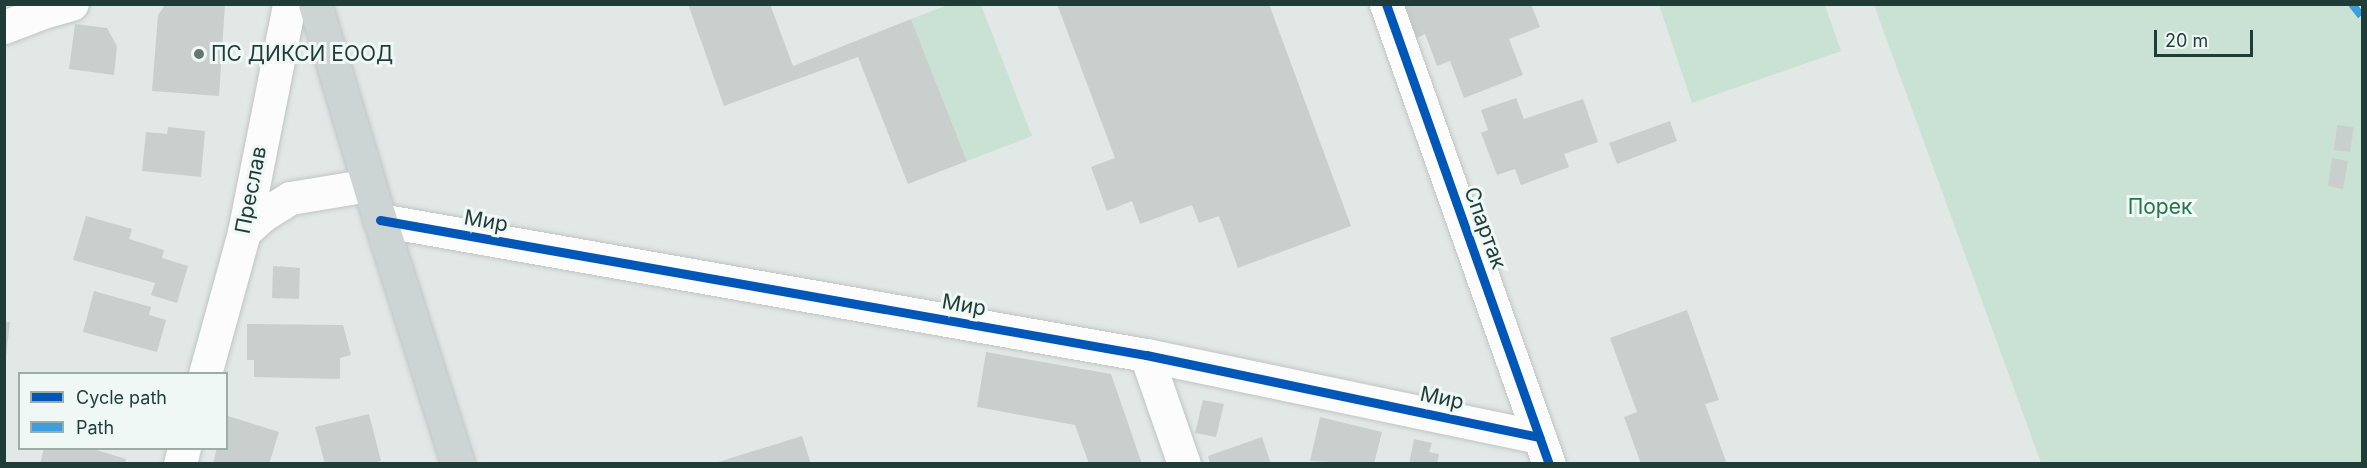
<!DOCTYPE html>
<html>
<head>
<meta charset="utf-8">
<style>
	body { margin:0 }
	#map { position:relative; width:2367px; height:468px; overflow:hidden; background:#e2e8e6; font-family:Inter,sans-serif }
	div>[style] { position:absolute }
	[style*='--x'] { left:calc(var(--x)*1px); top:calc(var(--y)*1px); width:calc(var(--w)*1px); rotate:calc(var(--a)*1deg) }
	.green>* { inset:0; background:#cae2d4 }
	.building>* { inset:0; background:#c9cfcd }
	.roads { filter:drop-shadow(0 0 2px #bfc5c3) drop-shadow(0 0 2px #bfc5c3) }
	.minor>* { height:33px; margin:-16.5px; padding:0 16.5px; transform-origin:16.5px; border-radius:16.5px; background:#fbfcfb }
	.major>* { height:33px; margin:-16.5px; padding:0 16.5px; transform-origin:16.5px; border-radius:16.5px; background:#ccd5d3 }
	.quiet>* { height:8px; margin-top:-4px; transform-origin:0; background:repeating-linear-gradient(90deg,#3c9ee2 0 15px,transparent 0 23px) }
	.cycleway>* { height:9px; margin:-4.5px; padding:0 4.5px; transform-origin:4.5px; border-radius:4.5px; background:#0057b8 }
	.dots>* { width:16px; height:16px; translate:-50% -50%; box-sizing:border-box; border:3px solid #eff8f4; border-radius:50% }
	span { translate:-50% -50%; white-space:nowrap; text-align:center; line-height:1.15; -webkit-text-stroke:6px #eff8f4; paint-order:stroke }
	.poi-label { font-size:21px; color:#1f3c37 }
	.left { translate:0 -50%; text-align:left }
	.street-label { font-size:21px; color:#1f3c37 }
	.park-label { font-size:21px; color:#26764d }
	.frame { position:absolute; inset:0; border:6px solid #1f3c37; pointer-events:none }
	.legend { position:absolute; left:18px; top:372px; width:210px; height:78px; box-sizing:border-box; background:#eff8f4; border:2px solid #9cada8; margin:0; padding:8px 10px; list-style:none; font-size:18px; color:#1f3c37 }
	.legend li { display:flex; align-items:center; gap:12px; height:30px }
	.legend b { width:30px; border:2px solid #9cada8 }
	.scale { position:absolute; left:2154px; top:30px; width:99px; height:27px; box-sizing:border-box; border:3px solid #1f3c37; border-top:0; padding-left:8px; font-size:18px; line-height:21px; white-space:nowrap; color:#1f3c37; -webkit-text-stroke:4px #eff8f4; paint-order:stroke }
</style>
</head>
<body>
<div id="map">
	<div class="green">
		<i style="clip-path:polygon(948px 5px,981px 5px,1032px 136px,967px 161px,911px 19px)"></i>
		<i style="clip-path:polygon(1659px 5px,1825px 5px,1841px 51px,1692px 103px)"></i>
		<i style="clip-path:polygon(1874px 5px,2352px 5px,2362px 17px,2362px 463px,2041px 463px)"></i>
	</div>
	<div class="building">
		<i style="clip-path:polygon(166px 4px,225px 4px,219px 96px,152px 91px,158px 15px)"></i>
		<i style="clip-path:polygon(688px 4px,770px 4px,793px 66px,911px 19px,967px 161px,908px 184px,858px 57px,724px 106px)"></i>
		<i style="clip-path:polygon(1057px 4px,1269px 4px,1351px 226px,1238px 268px,1219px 216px,1199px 223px,1192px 205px,1140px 224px,1132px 201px,1107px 211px,1091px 167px,1115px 158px)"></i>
		<i style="clip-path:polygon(1407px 4px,1531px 4px,1540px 27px,1509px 39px,1523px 75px,1464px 98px,1450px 61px,1437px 66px,1425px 34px,1417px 38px,1404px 6px)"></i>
		<i style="clip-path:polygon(75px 24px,107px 28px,117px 46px,114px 75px,69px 69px)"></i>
		<i style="clip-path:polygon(1516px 98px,1524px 119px,1583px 99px,1598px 142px,1564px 154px,1569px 167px,1521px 185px,1515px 169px,1497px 175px,1481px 133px,1488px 130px,1481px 110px)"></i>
		<i style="clip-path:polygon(1670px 121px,1677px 141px,1617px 164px,1609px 143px)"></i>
		<i style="clip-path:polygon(2337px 125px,2354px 127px,2350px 152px,2334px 150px)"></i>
		<i style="clip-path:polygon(168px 127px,205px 131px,201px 177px,142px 171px,146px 132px,167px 134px)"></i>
		<i style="clip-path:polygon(2332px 158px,2348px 161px,2343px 189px,2328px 186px)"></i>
		<i style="clip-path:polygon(86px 216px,132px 229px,129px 239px,164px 250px,162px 258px,188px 266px,177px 303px,151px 295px,155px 283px,73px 260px)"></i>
		<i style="clip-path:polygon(273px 266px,300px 268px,299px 299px,272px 298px)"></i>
		<i style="clip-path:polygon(94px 291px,151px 307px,149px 315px,166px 320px,157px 352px,83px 332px)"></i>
		<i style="clip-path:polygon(1687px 310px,1719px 400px,1705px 404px,1727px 464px,1641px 464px,1624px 417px,1637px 412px,1610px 338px)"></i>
		<i style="clip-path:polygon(4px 322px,10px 322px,6px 356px,4px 355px)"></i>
		<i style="clip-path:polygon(247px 324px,343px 325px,351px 355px,340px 358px,340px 379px,254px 377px,254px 360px,247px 360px)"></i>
		<i style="clip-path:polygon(986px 352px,1111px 374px,1142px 464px,1089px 464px,1075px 425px,977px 407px)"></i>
		<i style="clip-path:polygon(1203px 400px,1224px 404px,1216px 437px,1195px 433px)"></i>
		<i style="clip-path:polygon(369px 414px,381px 461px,369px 464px,325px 464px,315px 427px)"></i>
		<i style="clip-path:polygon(228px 416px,279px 432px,269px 464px,213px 463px,217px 448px,226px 448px)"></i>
		<i style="clip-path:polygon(1320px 417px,1382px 432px,1374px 464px,1310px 461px)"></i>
		<i style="clip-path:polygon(802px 436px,811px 464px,715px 464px,715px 463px)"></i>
		<i style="clip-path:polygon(1262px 437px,1271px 464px,1210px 464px,1208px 456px)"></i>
		<i style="clip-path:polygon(1414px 439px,1432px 443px,1429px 452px,1439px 454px,1437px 464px,1409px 464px)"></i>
		<i style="clip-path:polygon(44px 448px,90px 448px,126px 459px,125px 464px,40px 464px)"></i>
	</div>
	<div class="roads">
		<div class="minor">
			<i style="--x:1386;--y:4;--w:488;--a:70.5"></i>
			<i style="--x:4;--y:27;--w:39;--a:-21"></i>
			<i style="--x:40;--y:13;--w:33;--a:-16"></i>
			<i style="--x:380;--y:220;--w:778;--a:10"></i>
			<i style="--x:1146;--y:355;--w:402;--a:11.8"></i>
			<i style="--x:244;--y:232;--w:25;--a:-42"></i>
			<i style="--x:263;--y:215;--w:32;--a:-32"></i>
			<i style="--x:290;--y:198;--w:80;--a:-9.3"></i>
			<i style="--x:1146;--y:355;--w:115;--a:70.8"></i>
			<i style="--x:205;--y:374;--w:147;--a:-74.6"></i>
			<i style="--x:244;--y:232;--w:232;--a:-78.8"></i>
			<i style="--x:180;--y:464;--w:16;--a:-76"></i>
		</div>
		<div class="major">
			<i style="--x:315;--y:4;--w:226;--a:73.3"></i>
			<i style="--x:380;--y:220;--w:256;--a:72.3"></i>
		</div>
	</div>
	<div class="quiet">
		<i style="--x:2352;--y:4;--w:16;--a:52"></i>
	</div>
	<div class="cycleway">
		<i style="--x:1386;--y:4;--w:488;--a:70.5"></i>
		<i style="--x:380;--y:220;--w:778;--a:10"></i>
		<i style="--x:1146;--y:355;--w:402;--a:11.8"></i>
	</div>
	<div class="dots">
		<i style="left:199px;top:54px;background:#637874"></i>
	</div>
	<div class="poi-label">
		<span class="left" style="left:211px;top:54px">ПС ДИКСИ ЕООД</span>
	</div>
	<div class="street-label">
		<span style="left:251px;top:190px;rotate:-79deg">Преслав</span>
		<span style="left:486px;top:221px;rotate:10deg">Мир</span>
		<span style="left:1485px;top:228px;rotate:70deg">Спартак</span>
		<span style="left:964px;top:305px;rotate:10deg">Мир</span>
		<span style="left:1442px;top:398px;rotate:12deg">Мир</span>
	</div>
	<div class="park-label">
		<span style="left:2160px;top:207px">Порек</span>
	</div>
	<div class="frame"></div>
	<ul class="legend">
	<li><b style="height:8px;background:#0057b8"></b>Cycle path</li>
	<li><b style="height:8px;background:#3c9ee2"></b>Path</li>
	</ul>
	<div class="scale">20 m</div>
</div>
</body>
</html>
